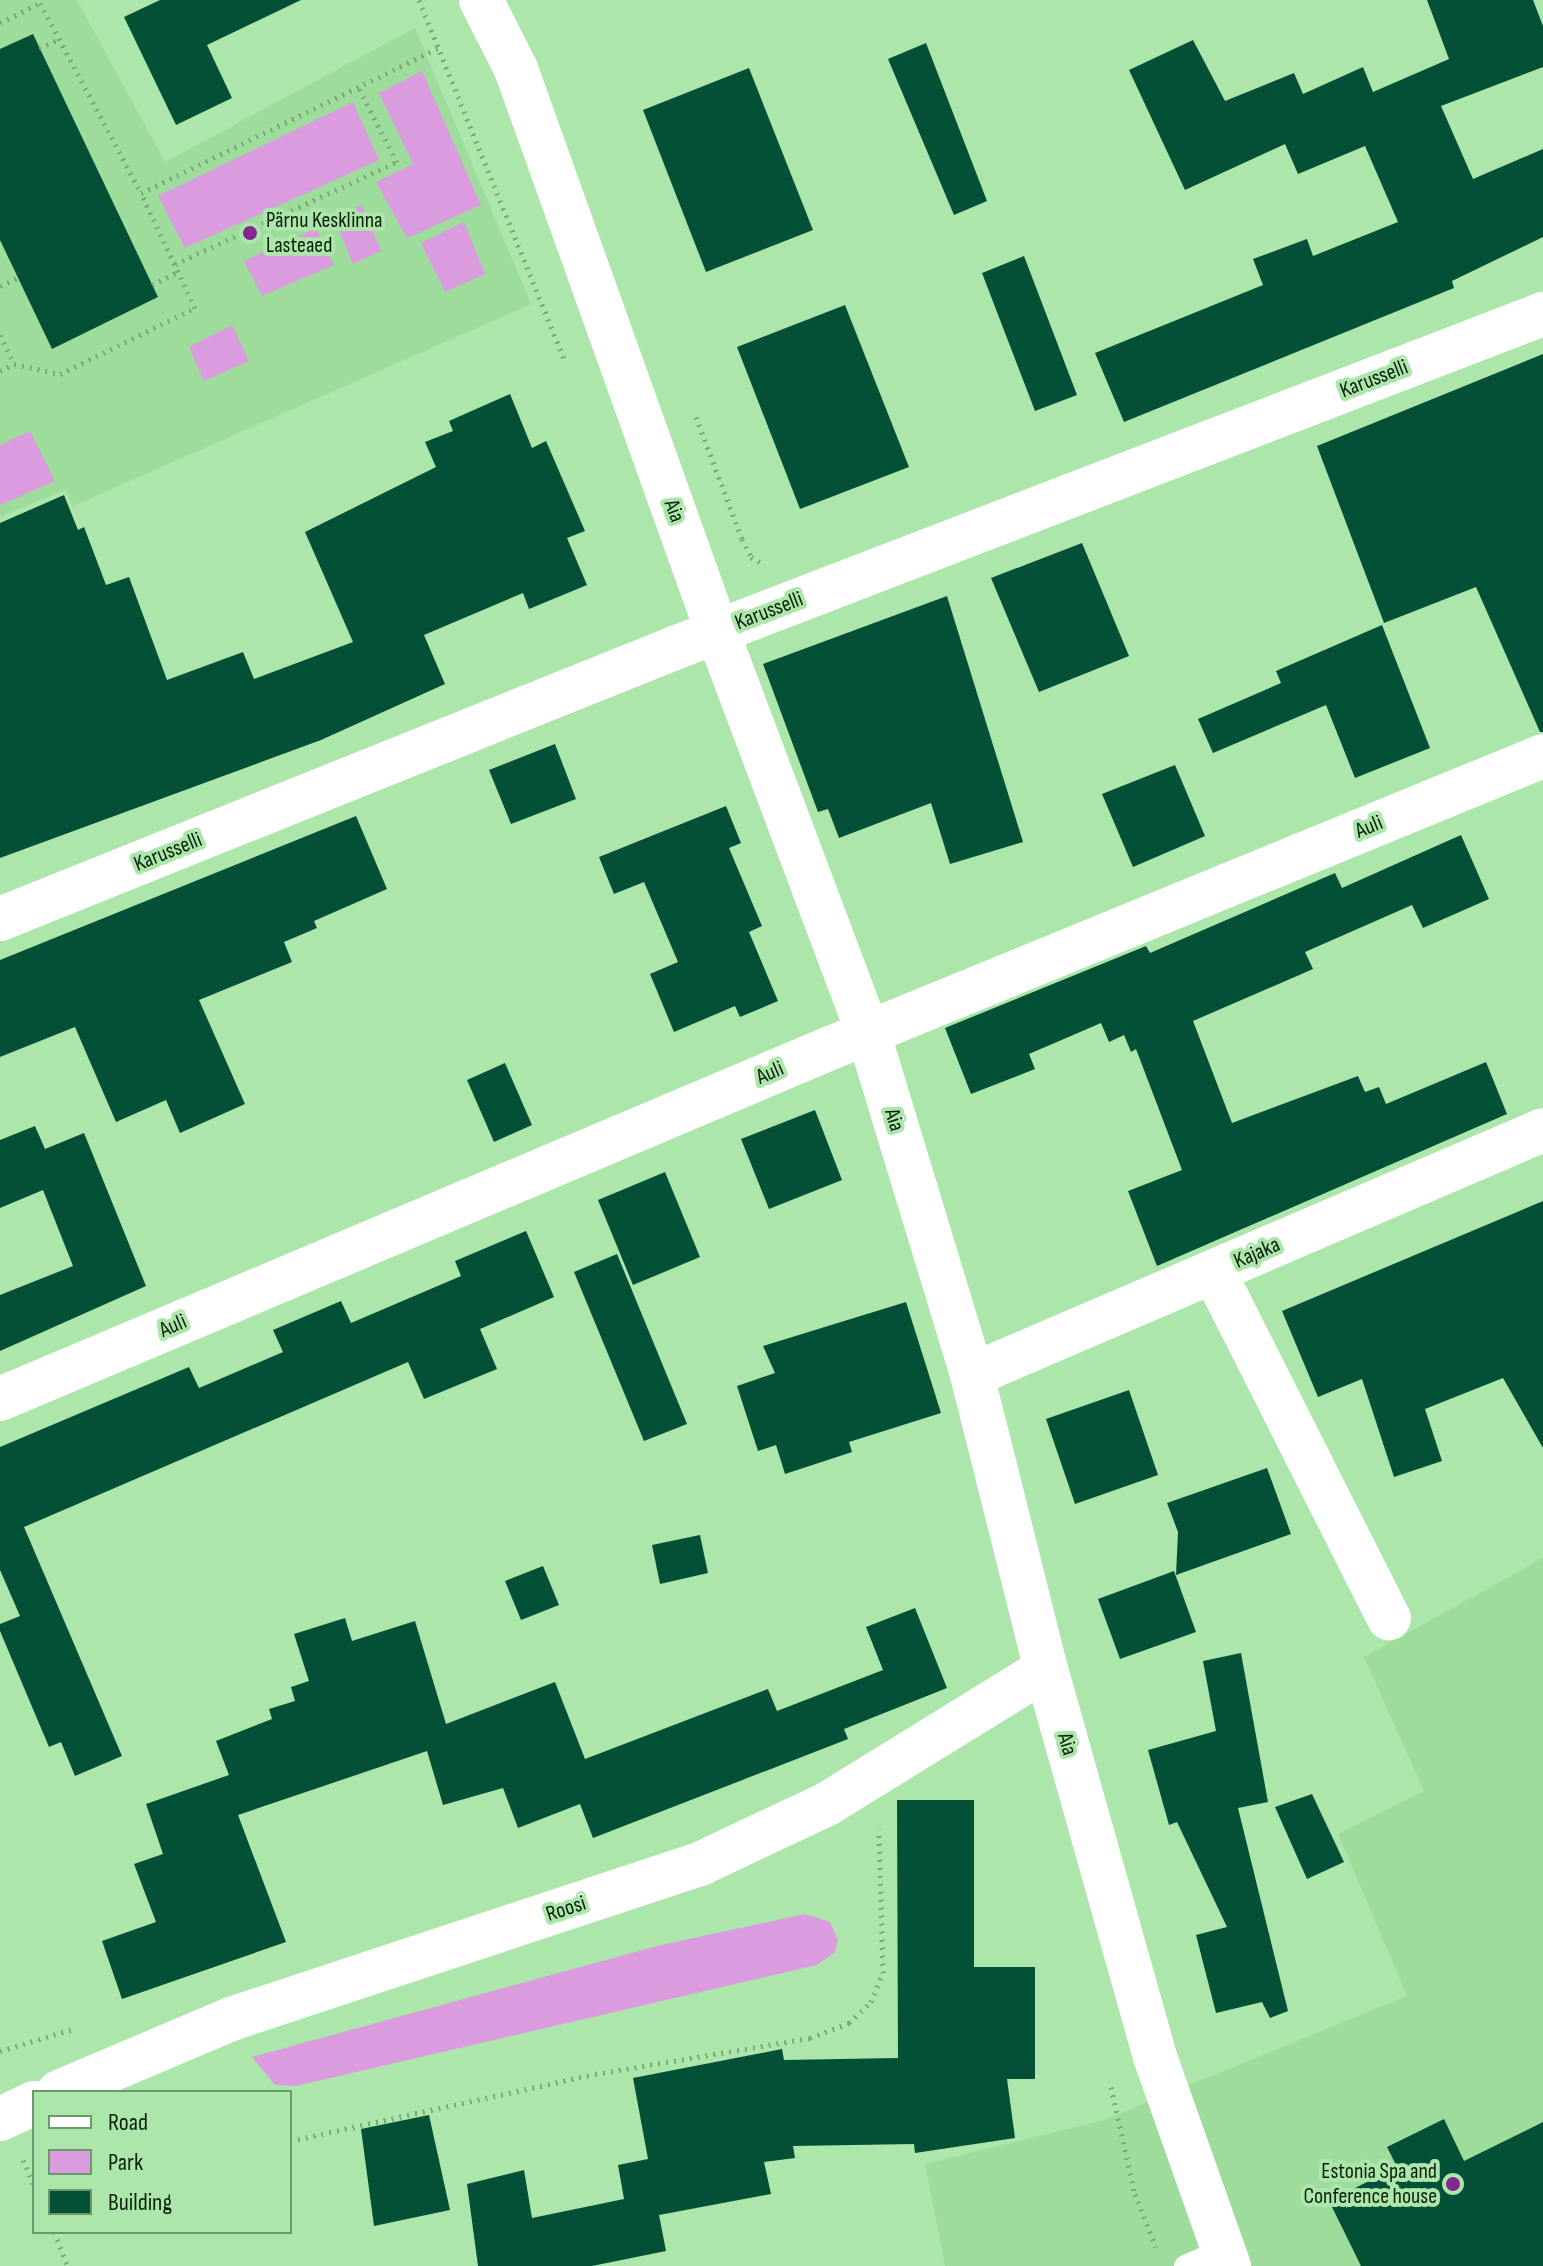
<!DOCTYPE html>
<html>
<head>
<meta charset="utf-8">
<style>
	body { margin:0 }
	#map { position:relative; width:1543px; height:2266px; overflow:hidden; background:#ace6aa; font-family:"Sofia Sans Condensed",sans-serif }
	div>[style] { position:absolute }
	[style*='--x'] { left:calc(var(--x)*1px); top:calc(var(--y)*1px); width:calc(var(--w)*1px); rotate:calc(var(--a)*1deg) }
	.built>* { inset:0; background:#9ddc9b }
	.green>* { inset:0; background:#da9cdf }
	.building>* { inset:0; background:#045037 }
	.path>* { height:5px; margin-top:-2.5px; transform-origin:0; background:repeating-linear-gradient(90deg,#7baa7a 0 2px,transparent 0 8px) }
	.lane>* { height:22px; margin:-11px; padding:0 11px; transform-origin:11px; border-radius:11px; background:#fff }
	.street>* { height:44px; margin:-22px; padding:0 22px; transform-origin:22px; border-radius:22px; background:#fff }
	.dots>* { width:22px; height:22px; translate:-50% -50%; box-sizing:border-box; border:4px solid #ace6aa; border-radius:50% }
	span { translate:-50% -50%; white-space:nowrap; text-align:center; line-height:1.15; -webkit-text-stroke:8px #ace6aa; paint-order:stroke }
	.poi-label { font-size:22px; color:#0a200a }
	.left { translate:0 -50%; text-align:left }
	.right { translate:-100% -50%; text-align:right }
	.street-label { font-size:22px; color:#0a200a }
	.legend { position:absolute; left:32px; top:2090px; width:260px; height:144px; box-sizing:border-box; background:#ace6aa; border:2px solid #6b976a; margin:0; padding:10px 14px; list-style:none; font-size:24px; color:#0a200a }
	.legend li { display:flex; align-items:center; gap:16px; height:40px }
	.legend b { width:40px; border:2px solid #6b976a }
</style>
</head>
<body>
<div id="map">
	<div class="built">
		<i style="clip-path:polygon(0 0,77px 0,165px 162px,415px 28px,531px 304px,73px 506px,65px 490px,0 517px)"></i>
		<i style="clip-path:polygon(1543px 1558px,1543px 2266px,945px 2266px,925px 2164px,1104px 2120px,1407px 1996px,1338px 1834px,1424px 1791px,1364px 1657px)"></i>
	</div>
	<div class="green">
		<i style="clip-path:polygon(422px 71px,481px 205px,407px 238px,376px 182px,413px 164px,379px 93px)"></i>
		<i style="clip-path:polygon(353px 102px,379px 160px,185px 248px,158px 196px)"></i>
		<i style="clip-path:polygon(362px 205px,381px 251px,353px 264px,334px 218px)"></i>
		<i style="clip-path:polygon(464px 222px,485px 274px,445px 292px,421px 243px)"></i>
		<i style="clip-path:polygon(316px 228px,334px 265px,262px 296px,244px 261px)"></i>
		<i style="clip-path:polygon(232px 325px,249px 361px,204px 381px,189px 347px)"></i>
		<i style="clip-path:polygon(30px 431px,55px 481px,0 505px,0 445px)"></i>
		<i style="clip-path:polygon(805px 1914px,830px 1922px,838px 1940px,835px 1952px,817px 1965px,296px 2086px,275px 2085px,252px 2057px,657px 1946px)"></i>
	</div>
	<div class="building">
		<i style="clip-path:polygon(160px 0,301px 0,207px 45px,232px 98px,176px 125px,124px 17px)"></i>
		<i style="clip-path:polygon(1427px 0,1533px 0,1543px 26px,1543px 67px,1441px 106px,1473px 179px,1543px 149px,1543px 237px,1452px 281px,1454px 288px,1124px 422px,1095px 353px,1263px 285px,1253px 259px,1307px 239px,1313px 256px,1398px 222px,1365px 146px,1298px 174px,1285px 144px,1185px 190px,1129px 70px,1193px 40px,1225px 101px,1294px 73px,1303px 94px,1363px 67px,1373px 92px,1449px 59px)"></i>
		<i style="clip-path:polygon(33px 34px,158px 297px,52px 349px,0 240px,0 49px)"></i>
		<i style="clip-path:polygon(926px 43px,987px 201px,954px 215px,888px 59px)"></i>
		<i style="clip-path:polygon(749px 68px,813px 230px,706px 272px,643px 110px)"></i>
		<i style="clip-path:polygon(1024px 256px,1077px 395px,1035px 411px,982px 273px)"></i>
		<i style="clip-path:polygon(845px 305px,909px 467px,800px 509px,737px 347px)"></i>
		<i style="clip-path:polygon(1543px 354px,1543px 732px,1540px 732px,1476px 587px,1384px 623px,1317px 446px)"></i>
		<i style="clip-path:polygon(510px 394px,532px 448px,546px 441px,585px 531px,567px 538px,587px 585px,529px 609px,523px 593px,424px 635px,445px 684px,321px 740px,0 858px,0 523px,64px 495px,78px 530px,84px 527px,106px 585px,129px 577px,167px 680px,243px 652px,254px 679px,353px 642px,305px 532px,436px 467px,425px 442px,453px 431px,449px 421px)"></i>
		<i style="clip-path:polygon(1082px 543px,1129px 656px,1039px 692px,991px 578px)"></i>
		<i style="clip-path:polygon(947px 596px,1023px 842px,950px 864px,931px 803px,839px 838px,828px 809px,818px 812px,763px 664px)"></i>
		<i style="clip-path:polygon(1382px 625px,1430px 748px,1355px 778px,1326px 705px,1213px 753px,1198px 719px,1281px 683px,1276px 671px)"></i>
		<i style="clip-path:polygon(555px 744px,576px 799px,511px 824px,489px 770px)"></i>
		<i style="clip-path:polygon(1175px 765px,1205px 836px,1133px 867px,1102px 794px)"></i>
		<i style="clip-path:polygon(726px 806px,741px 843px,729px 848px,762px 926px,749px 932px,778px 1001px,740px 1017px,735px 1006px,674px 1032px,650px 974px,678px 962px,644px 882px,614px 894px,599px 857px)"></i>
		<i style="clip-path:polygon(356px 816px,387px 889px,314px 921px,317px 928px,284px 942px,292px 962px,199px 1000px,245px 1104px,180px 1133px,166px 1100px,116px 1122px,75px 1027px,0 1057px,0 960px)"></i>
		<i style="clip-path:polygon(1461px 835px,1489px 899px,1423px 928px,1412px 905px,1305px 952px,1313px 969px,1193px 1021px,1232px 1123px,1358px 1076px,1365px 1092px,1379px 1087px,1386px 1104px,1486px 1062px,1507px 1114px,1157px 1266px,1128px 1191px,1182px 1170px,1136px 1049px,1131px 1052px,1124px 1035px,1109px 1042px,1101px 1023px,1029px 1054px,1035px 1069px,971px 1094px,945px 1028px,1146px 946px,1150px 953px,1335px 873px,1342px 888px)"></i>
		<i style="clip-path:polygon(505px 1063px,532px 1125px,494px 1142px,467px 1080px)"></i>
		<i style="clip-path:polygon(815px 1110px,842px 1180px,769px 1209px,741px 1139px)"></i>
		<i style="clip-path:polygon(35px 1126px,45px 1149px,84px 1133px,146px 1286px,0 1351px,0 1295px,73px 1266px,43px 1190px,0 1208px,0 1140px)"></i>
		<i style="clip-path:polygon(665px 1172px,700px 1257px,633px 1285px,598px 1200px)"></i>
		<i style="clip-path:polygon(1543px 1201px,1543px 1448px,1503px 1378px,1425px 1409px,1442px 1461px,1394px 1477px,1362px 1379px,1318px 1397px,1282px 1311px)"></i>
		<i style="clip-path:polygon(526px 1231px,554px 1297px,480px 1329px,497px 1369px,424px 1399px,408px 1362px,24px 1527px,122px 1756px,75px 1776px,61px 1742px,49px 1747px,0 1631px,0 1624px,20px 1616px,0 1570px,0 1447px,189px 1367px,199px 1388px,283px 1352px,273px 1330px,341px 1301px,351px 1323px,461px 1276px,455px 1261px)"></i>
		<i style="clip-path:polygon(617px 1254px,687px 1424px,644px 1441px,574px 1272px)"></i>
		<i style="clip-path:polygon(906px 1302px,941px 1413px,849px 1442px,852px 1452px,785px 1474px,776px 1445px,758px 1451px,737px 1386px,775px 1373px,763px 1346px)"></i>
		<i style="clip-path:polygon(1129px 1390px,1158px 1475px,1075px 1504px,1046px 1419px)"></i>
		<i style="clip-path:polygon(1267px 1468px,1291px 1534px,1176px 1575px,1178px 1532px,1167px 1503px)"></i>
		<i style="clip-path:polygon(700px 1535px,708px 1573px,660px 1584px,652px 1545px)"></i>
		<i style="clip-path:polygon(543px 1566px,559px 1605px,521px 1620px,505px 1581px)"></i>
		<i style="clip-path:polygon(1174px 1571px,1196px 1632px,1120px 1659px,1098px 1599px)"></i>
		<i style="clip-path:polygon(915px 1608px,947px 1688px,844px 1729px,848px 1739px,593px 1838px,580px 1804px,518px 1828px,503px 1788px,443px 1805px,427px 1751px,238px 1815px,286px 1942px,122px 1999px,102px 1941px,156px 1922px,134px 1864px,163px 1854px,146px 1804px,229px 1775px,216px 1741px,272px 1719px,269px 1709px,295px 1701px,291px 1687px,309px 1681px,294px 1634px,345px 1618px,352px 1641px,415px 1621px,446px 1724px,555px 1682px,585px 1759px,768px 1689px,777px 1711px,883px 1670px,866px 1627px)"></i>
		<i style="clip-path:polygon(1241px 1653px,1268px 1802px,1238px 1808px,1288px 2011px,1270px 2018px,1262px 2002px,1216px 2013px,1196px 1935px,1227px 1927px,1177px 1822px,1169px 1825px,1148px 1750px,1216px 1731px,1203px 1661px)"></i>
		<i style="clip-path:polygon(1312px 1794px,1344px 1862px,1307px 1879px,1275px 1807px)"></i>
		<i style="clip-path:polygon(897px 1800px,974px 1800px,974px 1967px,1035px 1967px,1035px 2079px,1007px 2079px,1015px 2138px,915px 2153px,914px 2144px,793px 2146px,795px 2158px,764px 2162px,771px 2194px,659px 2215px,666px 2251px,592px 2266px,478px 2266px,467px 2184px,524px 2170px,532px 2218px,624px 2199px,618px 2165px,648px 2159px,633px 2078px,782px 2049px,784px 2060px,898px 2058px)"></i>
		<i style="clip-path:polygon(429px 2115px,450px 2210px,374px 2226px,361px 2129px)"></i>
		<i style="clip-path:polygon(1444px 2119px,1464px 2161px,1543px 2122px,1543px 2266px,1361px 2266px,1329px 2201px,1397px 2167px,1387px 2147px)"></i>
	</div>
	<div class="path">
		<i style="--x:419;--y:0;--w:390;--a:68"></i>
		<i style="--x:0;--y:23;--w:45;--a:-26.6"></i>
		<i style="--x:40;--y:3;--w:215;--a:62"></i>
		<i style="--x:141;--y:193;--w:331;--a:-26"></i>
		<i style="--x:39;--y:48;--w:22;--a:-24"></i>
		<i style="--x:175;--y:264;--w:244;--a:-24.7"></i>
		<i style="--x:397;--y:162;--w:85;--a:-117.5"></i>
		<i style="--x:152;--y:285;--w:29;--a:-27"></i>
		<i style="--x:0;--y:286;--w:20;--a:-24"></i>
		<i style="--x:0;--y:335;--w:32;--a:64"></i>
		<i style="--x:14;--y:364;--w:47;--a:12.3"></i>
		<i style="--x:60;--y:374;--w:150;--a:-26.1"></i>
		<i style="--x:195;--y:308;--w:127;--a:-115.2"></i>
		<i style="--x:0;--y:371;--w:16;--a:-27"></i>
		<i style="--x:696;--y:417;--w:130;--a:69.3"></i>
		<i style="--x:742;--y:539;--w:20;--a:63"></i>
		<i style="--x:751;--y:557;--w:12;--a:31"></i>
		<i style="--x:0;--y:2051;--w:79;--a:-16.8"></i>
		<i style="--x:1111;--y:2087;--w:110;--a:77.4"></i>
		<i style="--x:1135;--y:2194;--w:57;--a:68.4"></i>
		<i style="--x:290;--y:2141;--w:312;--a:-12.4"></i>
		<i style="--x:595;--y:2074;--w:218;--a:-9.5"></i>
		<i style="--x:810;--y:2038;--w:42;--a:-21"></i>
		<i style="--x:849;--y:2023;--w:30;--a:-44"></i>
		<i style="--x:871;--y:2002;--w:31;--a:-68"></i>
		<i style="--x:883;--y:1973;--w:144;--a:-91.6"></i>
		<i style="--x:23;--y:2160;--w:27;--a:66"></i>
		<i style="--x:54;--y:2232;--w:37;--a:68"></i>
	</div>
	<div class="lane">
		<i style="--x:1185;--y:2266;--w:40;--a:-23.4"></i>
	</div>
	<div class="street">
		<i style="--x:481;--y:0;--w:77;--a:63.1"></i>
		<i style="--x:516;--y:69;--w:597;--a:70.32"></i>
		<i style="--x:717;--y:631;--w:428;--a:69.4"></i>
		<i style="--x:868;--y:1032;--w:358;--a:73.1"></i>
		<i style="--x:972;--y:1375;--w:303;--a:75.9"></i>
		<i style="--x:1046;--y:1669;--w:403;--a:74.3"></i>
		<i style="--x:1155;--y:2057;--w:222;--a:70.5"></i>
		<i style="--x:0;--y:919;--w:724;--a:-21.89"></i>
		<i style="--x:672;--y:649;--w:933;--a:-21.04"></i>
		<i style="--x:1214;--y:1272;--w:388;--a:63.2"></i>
		<i style="--x:972;--y:1375;--w:621;--a:-23.22"></i>
		<i style="--x:0;--y:1399;--w:904;--a:-22.91"></i>
		<i style="--x:833;--y:1047;--w:767;--a:-22.29"></i>
		<i style="--x:59;--y:2092;--w:187;--a:-23"></i>
		<i style="--x:231;--y:2019;--w:496;--a:-18.3"></i>
		<i style="--x:702;--y:1863;--w:138;--a:-25.3"></i>
		<i style="--x:827;--y:1804;--w:257;--a:-31.7"></i>
		<i style="--x:0;--y:2119;--w:38;--a:-25"></i>
	</div>
	<div class="dots">
		<i style="left:250px;top:233px;background:#862690"></i>
		<i style="left:1453px;top:2184px;background:#862690"></i>
	</div>
	<div class="poi-label">
		<span class="left" style="left:266px;top:233px">Pärnu Kesklinna<br>Lasteaed</span>
		<span class="right" style="left:1437px;top:2184px">Estonia Spa and<br>Conference house</span>
	</div>
	<div class="street-label">
		<span style="left:1374px;top:379px;rotate:-21deg">Karusselli</span>
		<span style="left:674px;top:511px;rotate:70deg">Aia</span>
		<span style="left:769px;top:611px;rotate:-21deg">Karusselli</span>
		<span style="left:1369px;top:827px;rotate:-22deg">Auli</span>
		<span style="left:168px;top:852px;rotate:-22deg">Karusselli</span>
		<span style="left:770px;top:1073px;rotate:-23deg">Auli</span>
		<span style="left:894px;top:1120px;rotate:73deg">Aia</span>
		<span style="left:1257px;top:1253px;rotate:-23deg">Kajaka</span>
		<span style="left:173px;top:1326px;rotate:-23deg">Auli</span>
		<span style="left:1067px;top:1744px;rotate:74deg">Aia</span>
		<span style="left:566px;top:1909px;rotate:-18deg">Roosi</span>
	</div>
	<ul class="legend">
	<li><b style="height:10px;background:#fff"></b>Road</li>
	<li><b style="height:22px;background:#da9cdf"></b>Park</li>
	<li><b style="height:22px;background:#045037"></b>Building</li>
	</ul>
</div>
</body>
</html>
